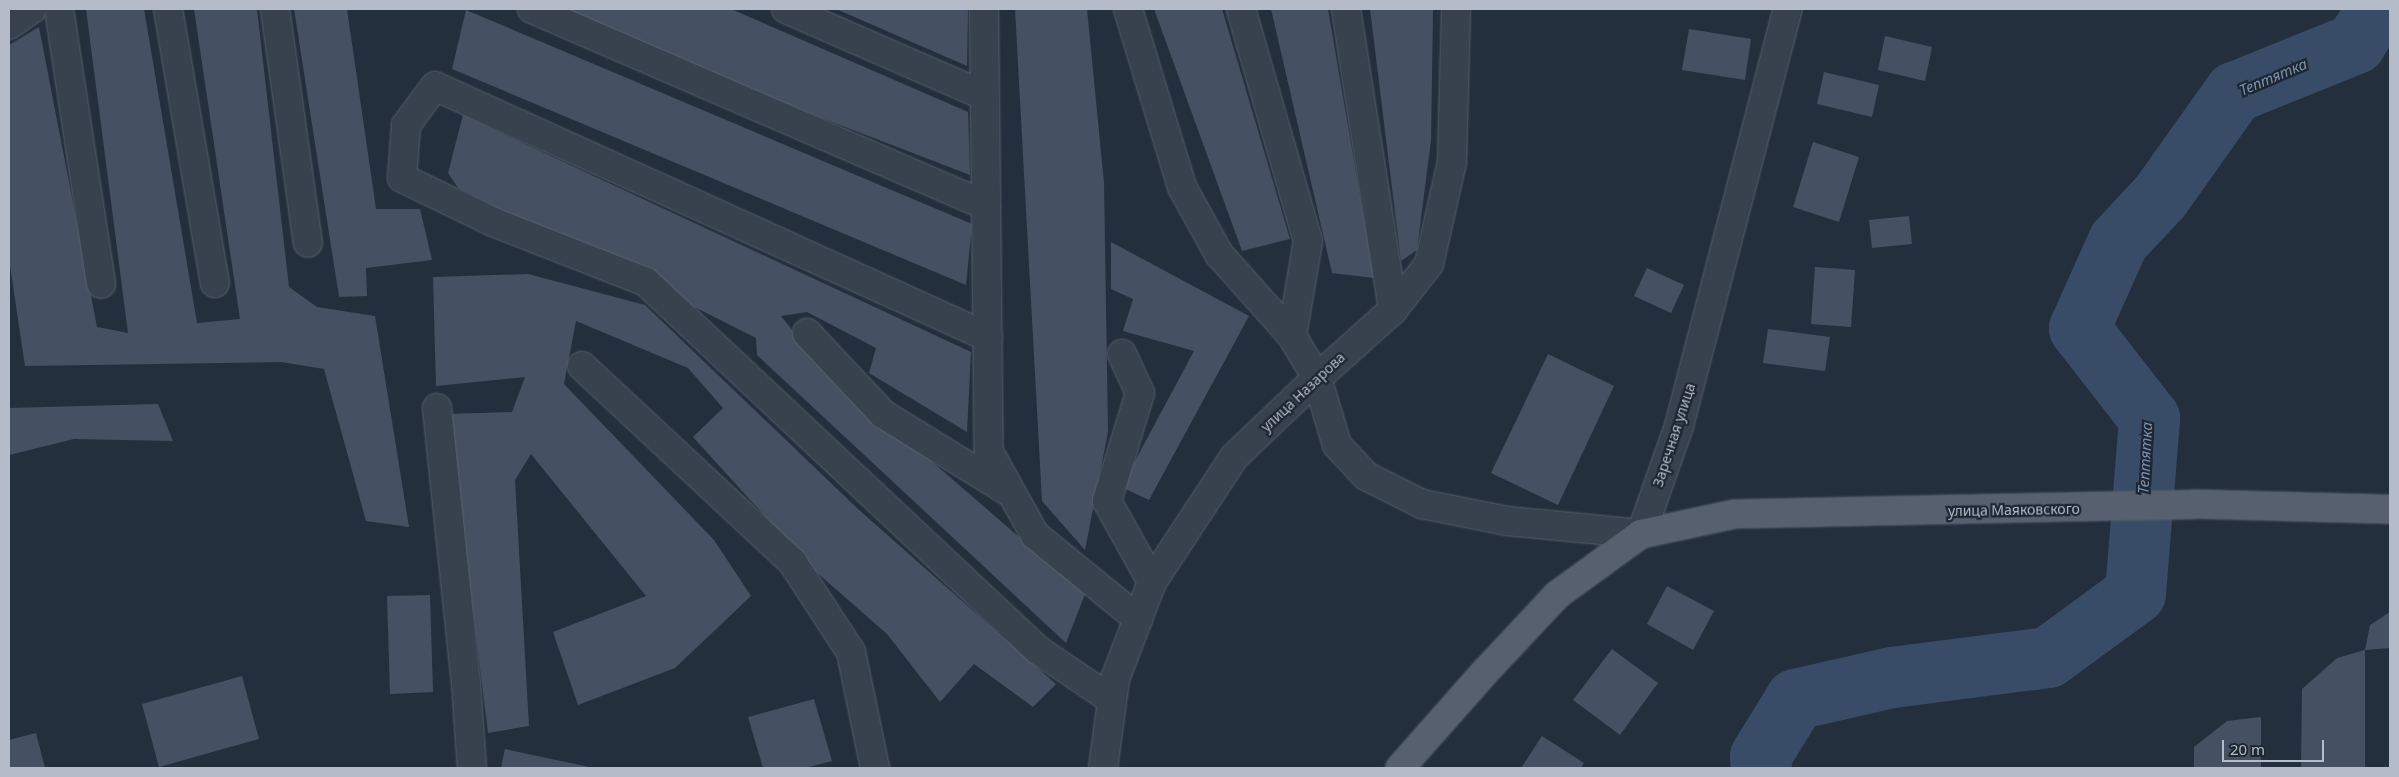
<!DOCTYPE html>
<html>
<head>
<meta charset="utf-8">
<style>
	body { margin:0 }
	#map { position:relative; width:2399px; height:777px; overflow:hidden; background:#242f3e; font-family:"Noto Sans",sans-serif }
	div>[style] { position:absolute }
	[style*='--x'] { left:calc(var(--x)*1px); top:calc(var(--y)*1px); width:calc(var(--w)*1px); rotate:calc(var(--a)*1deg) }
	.river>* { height:61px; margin:-30.5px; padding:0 30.5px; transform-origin:30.5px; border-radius:30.5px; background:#394c67 }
	.building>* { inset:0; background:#455162 }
	.roads { filter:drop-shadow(0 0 1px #565f6c) drop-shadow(0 0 1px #565f6c) }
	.minor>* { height:28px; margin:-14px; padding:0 14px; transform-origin:14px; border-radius:14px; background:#38414e }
	.major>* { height:28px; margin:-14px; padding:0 14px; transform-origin:14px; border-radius:14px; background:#56606e }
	span { translate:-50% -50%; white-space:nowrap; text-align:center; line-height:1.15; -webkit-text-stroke:4.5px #1d2633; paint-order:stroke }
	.street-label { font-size:14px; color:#b4bcc9 }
	.water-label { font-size:15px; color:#7c92b1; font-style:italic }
	.frame { position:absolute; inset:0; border:10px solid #b4bcc9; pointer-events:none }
	.scale { position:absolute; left:2222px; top:740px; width:102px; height:22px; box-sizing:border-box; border:2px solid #b4bcc9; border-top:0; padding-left:6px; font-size:15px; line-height:18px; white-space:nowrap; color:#b4bcc9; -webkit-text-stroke:4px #1d2633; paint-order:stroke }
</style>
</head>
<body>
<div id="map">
	<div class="river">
		<i style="--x:1761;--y:768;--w:12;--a:-95"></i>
		<i style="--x:1760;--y:756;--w:67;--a:-58.4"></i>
		<i style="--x:1795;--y:699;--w:99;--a:-12.8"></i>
		<i style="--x:1892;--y:677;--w:157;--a:-7.3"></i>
		<i style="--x:2048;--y:657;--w:108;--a:-36.3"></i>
		<i style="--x:2135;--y:593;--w:176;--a:-85.4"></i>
		<i style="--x:2149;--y:418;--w:114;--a:-127.9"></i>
		<i style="--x:2079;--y:328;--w:95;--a:-65.9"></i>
		<i style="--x:2118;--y:241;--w:62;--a:-47"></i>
		<i style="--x:2160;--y:196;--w:128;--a:-54.6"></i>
		<i style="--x:2234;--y:92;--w:131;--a:-22"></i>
		<i style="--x:2355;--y:43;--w:40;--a:-58"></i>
	</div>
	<div class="building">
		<i style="clip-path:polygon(86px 9px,144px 9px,197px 323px,240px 319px,194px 9px,257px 9px,289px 287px,317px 307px,375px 316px,409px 527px,366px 521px,324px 369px,281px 362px,25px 366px,9px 259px,9px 45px,39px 27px,97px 327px,128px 333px)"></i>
		<i style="clip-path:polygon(294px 9px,347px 9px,376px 209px,420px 209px,432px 260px,366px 268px,367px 296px,339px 297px)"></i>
		<i style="clip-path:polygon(539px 9px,731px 9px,968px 112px,970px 175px)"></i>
		<i style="clip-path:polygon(836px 9px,966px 9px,968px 10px,967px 66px)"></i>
		<i style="clip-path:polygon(1015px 9px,1087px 9px,1104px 183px,1108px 432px,1085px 550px,1042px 501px)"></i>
		<i style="clip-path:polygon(1154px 9px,1222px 9px,1290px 239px,1242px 251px)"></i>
		<i style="clip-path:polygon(1271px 9px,1328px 9px,1374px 278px,1332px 273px)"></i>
		<i style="clip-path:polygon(1370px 9px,1433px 9px,1431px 140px,1417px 250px,1401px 261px)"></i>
		<i style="clip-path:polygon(466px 10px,972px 224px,966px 285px,452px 69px)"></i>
		<i style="clip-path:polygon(1689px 29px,1751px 39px,1745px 80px,1682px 70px)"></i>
		<i style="clip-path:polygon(1885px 36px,1932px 47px,1925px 81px,1878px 70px)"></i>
		<i style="clip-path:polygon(1824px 72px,1879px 85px,1872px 117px,1817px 104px)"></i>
		<i style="clip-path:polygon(463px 115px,971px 352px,967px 432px,869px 373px,876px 348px,807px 312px,781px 316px,835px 384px,929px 459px,1085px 594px,1066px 643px,757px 355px,756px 338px,458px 188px,448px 173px)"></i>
		<i style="clip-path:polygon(1813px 142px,1859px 157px,1839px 222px,1793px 207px)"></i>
		<i style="clip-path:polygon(1909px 216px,1912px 244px,1872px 248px,1869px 220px)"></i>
		<i style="clip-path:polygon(1111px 242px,1249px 316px,1149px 500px,1121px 487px,1194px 351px,1123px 331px,1133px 299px,1111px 289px)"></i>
		<i style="clip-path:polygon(1815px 267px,1855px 270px,1851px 327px,1811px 324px)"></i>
		<i style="clip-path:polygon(1647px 268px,1684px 285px,1671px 313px,1634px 296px)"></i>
		<i style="clip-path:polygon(528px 274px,645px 305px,858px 509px,1056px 684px,1033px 707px,974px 664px,940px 702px,887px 634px,814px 570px,693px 437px,723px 408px,688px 368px,576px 321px,564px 384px,714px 540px,751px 596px,675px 668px,578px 705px,553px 632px,646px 596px,531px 454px,515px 480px,529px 726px,488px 733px,449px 414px,512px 412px,525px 377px,436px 386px,433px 277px)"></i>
		<i style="clip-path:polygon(1768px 329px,1830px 337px,1825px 371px,1763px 363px)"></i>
		<i style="clip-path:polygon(1548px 354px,1614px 386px,1558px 505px,1491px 473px)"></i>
		<i style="clip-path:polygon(158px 404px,173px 441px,74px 439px,9px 455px,9px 408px)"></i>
		<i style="clip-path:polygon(1667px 586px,1714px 611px,1693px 650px,1647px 624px)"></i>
		<i style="clip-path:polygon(430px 595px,433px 692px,390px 694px,387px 596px)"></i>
		<i style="clip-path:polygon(2390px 612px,2390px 648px,2365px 650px,2370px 625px)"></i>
		<i style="clip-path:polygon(1612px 649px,1658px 683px,1620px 735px,1573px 700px)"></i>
		<i style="clip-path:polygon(2365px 650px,2365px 768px,2301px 768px,2302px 689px,2337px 658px)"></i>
		<i style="clip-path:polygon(242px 676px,259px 739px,159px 767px,142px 704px)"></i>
		<i style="clip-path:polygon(814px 699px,832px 761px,805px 768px,763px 768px,748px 717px)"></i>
		<i style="clip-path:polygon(2261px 717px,2261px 768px,2194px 768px,2194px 747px,2227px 721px)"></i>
		<i style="clip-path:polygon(36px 733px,45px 768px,9px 768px,9px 740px)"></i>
		<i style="clip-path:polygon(1542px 736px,1584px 763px,1581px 768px,1521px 768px)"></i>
		<i style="clip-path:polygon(505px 749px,589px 767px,589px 768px,501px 768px)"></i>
	</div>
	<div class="roads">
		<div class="minor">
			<i style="--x:59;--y:9;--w:278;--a:81.3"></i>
			<i style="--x:168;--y:9;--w:278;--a:80.3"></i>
			<i style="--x:275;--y:9;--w:236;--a:82"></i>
			<i style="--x:532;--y:9;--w:495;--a:23.4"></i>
			<i style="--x:786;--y:9;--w:217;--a:23.6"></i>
			<i style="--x:984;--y:9;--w:443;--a:89.4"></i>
			<i style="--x:989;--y:452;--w:95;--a:61"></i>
			<i style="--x:1035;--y:535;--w:133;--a:39.2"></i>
			<i style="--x:1128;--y:9;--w:186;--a:73.1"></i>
			<i style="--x:1182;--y:187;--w:77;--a:61.1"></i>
			<i style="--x:1219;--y:254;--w:110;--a:48.3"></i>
			<i style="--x:1292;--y:336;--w:49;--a:59.2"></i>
			<i style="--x:1317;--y:378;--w:70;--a:73.4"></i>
			<i style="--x:1337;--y:445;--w:42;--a:46.9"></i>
			<i style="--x:1366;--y:476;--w:63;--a:26.6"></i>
			<i style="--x:1422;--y:504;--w:87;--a:11.3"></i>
			<i style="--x:1507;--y:521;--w:135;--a:5.5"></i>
			<i style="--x:1641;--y:534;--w:114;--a:-70.6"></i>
			<i style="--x:1679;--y:426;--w:431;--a:-75.4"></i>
			<i style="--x:1241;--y:9;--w:241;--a:73.9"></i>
			<i style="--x:1308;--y:241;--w:96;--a:99.6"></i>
			<i style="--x:1346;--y:9;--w:305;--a:81.1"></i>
			<i style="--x:9;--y:25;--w:28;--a:-35"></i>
			<i style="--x:807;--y:333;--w:111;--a:46.8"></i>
			<i style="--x:883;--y:414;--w:150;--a:31.7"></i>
			<i style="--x:988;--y:337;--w:607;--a:-155.59"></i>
			<i style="--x:435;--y:86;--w:49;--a:126.6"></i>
			<i style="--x:406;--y:125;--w:53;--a:94.3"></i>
			<i style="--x:402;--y:178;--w:101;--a:25.8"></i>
			<i style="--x:493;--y:222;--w:164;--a:21.4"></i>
			<i style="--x:646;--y:282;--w:538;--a:43.19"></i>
			<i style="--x:1038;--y:650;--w:89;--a:34"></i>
			<i style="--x:1122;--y:354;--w:43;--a:65.2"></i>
			<i style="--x:1140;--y:393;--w:113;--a:107"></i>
			<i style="--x:1107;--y:501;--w:93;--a:60.9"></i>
			<i style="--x:582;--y:366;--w:289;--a:43"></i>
			<i style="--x:793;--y:563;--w:106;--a:56.9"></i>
			<i style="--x:851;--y:652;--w:118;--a:78.3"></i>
			<i style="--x:437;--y:408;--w:277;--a:84"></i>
			<i style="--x:466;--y:683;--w:85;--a:86"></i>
			<i style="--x:1103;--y:768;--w:90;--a:-82.3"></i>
			<i style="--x:1115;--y:679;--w:104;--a:-69.1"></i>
			<i style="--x:1152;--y:582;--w:149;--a:-56.7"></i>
			<i style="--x:1234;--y:457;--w:115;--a:-43.6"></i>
			<i style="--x:1317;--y:378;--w:102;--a:-41.8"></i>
			<i style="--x:1393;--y:310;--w:58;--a:-52"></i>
			<i style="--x:1429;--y:264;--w:105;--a:-77.3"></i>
			<i style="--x:1452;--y:162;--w:153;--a:-88.5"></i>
		</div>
		<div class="major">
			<i style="--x:1400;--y:768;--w:128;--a:-48.5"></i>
			<i style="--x:1485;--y:672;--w:105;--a:-46.9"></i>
			<i style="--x:1557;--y:595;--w:104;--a:-36"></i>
			<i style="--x:1641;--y:534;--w:96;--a:-12"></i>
			<i style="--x:1735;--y:514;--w:459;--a:-1.2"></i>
			<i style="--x:2194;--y:504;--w:196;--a:1.5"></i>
		</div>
	</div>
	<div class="street-label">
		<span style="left:1303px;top:392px;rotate:-43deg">улица Назарова</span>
		<span style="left:1674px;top:435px;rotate:-72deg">Заречная улица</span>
		<span style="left:2014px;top:510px;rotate:-1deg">улица Маяковского</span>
	</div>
	<div class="water-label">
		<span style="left:2273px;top:77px;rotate:-23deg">Тептятка</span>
		<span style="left:2145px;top:458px;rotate:-87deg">Тептятка</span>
	</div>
	<div class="frame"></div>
	<div class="scale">20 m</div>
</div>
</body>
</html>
